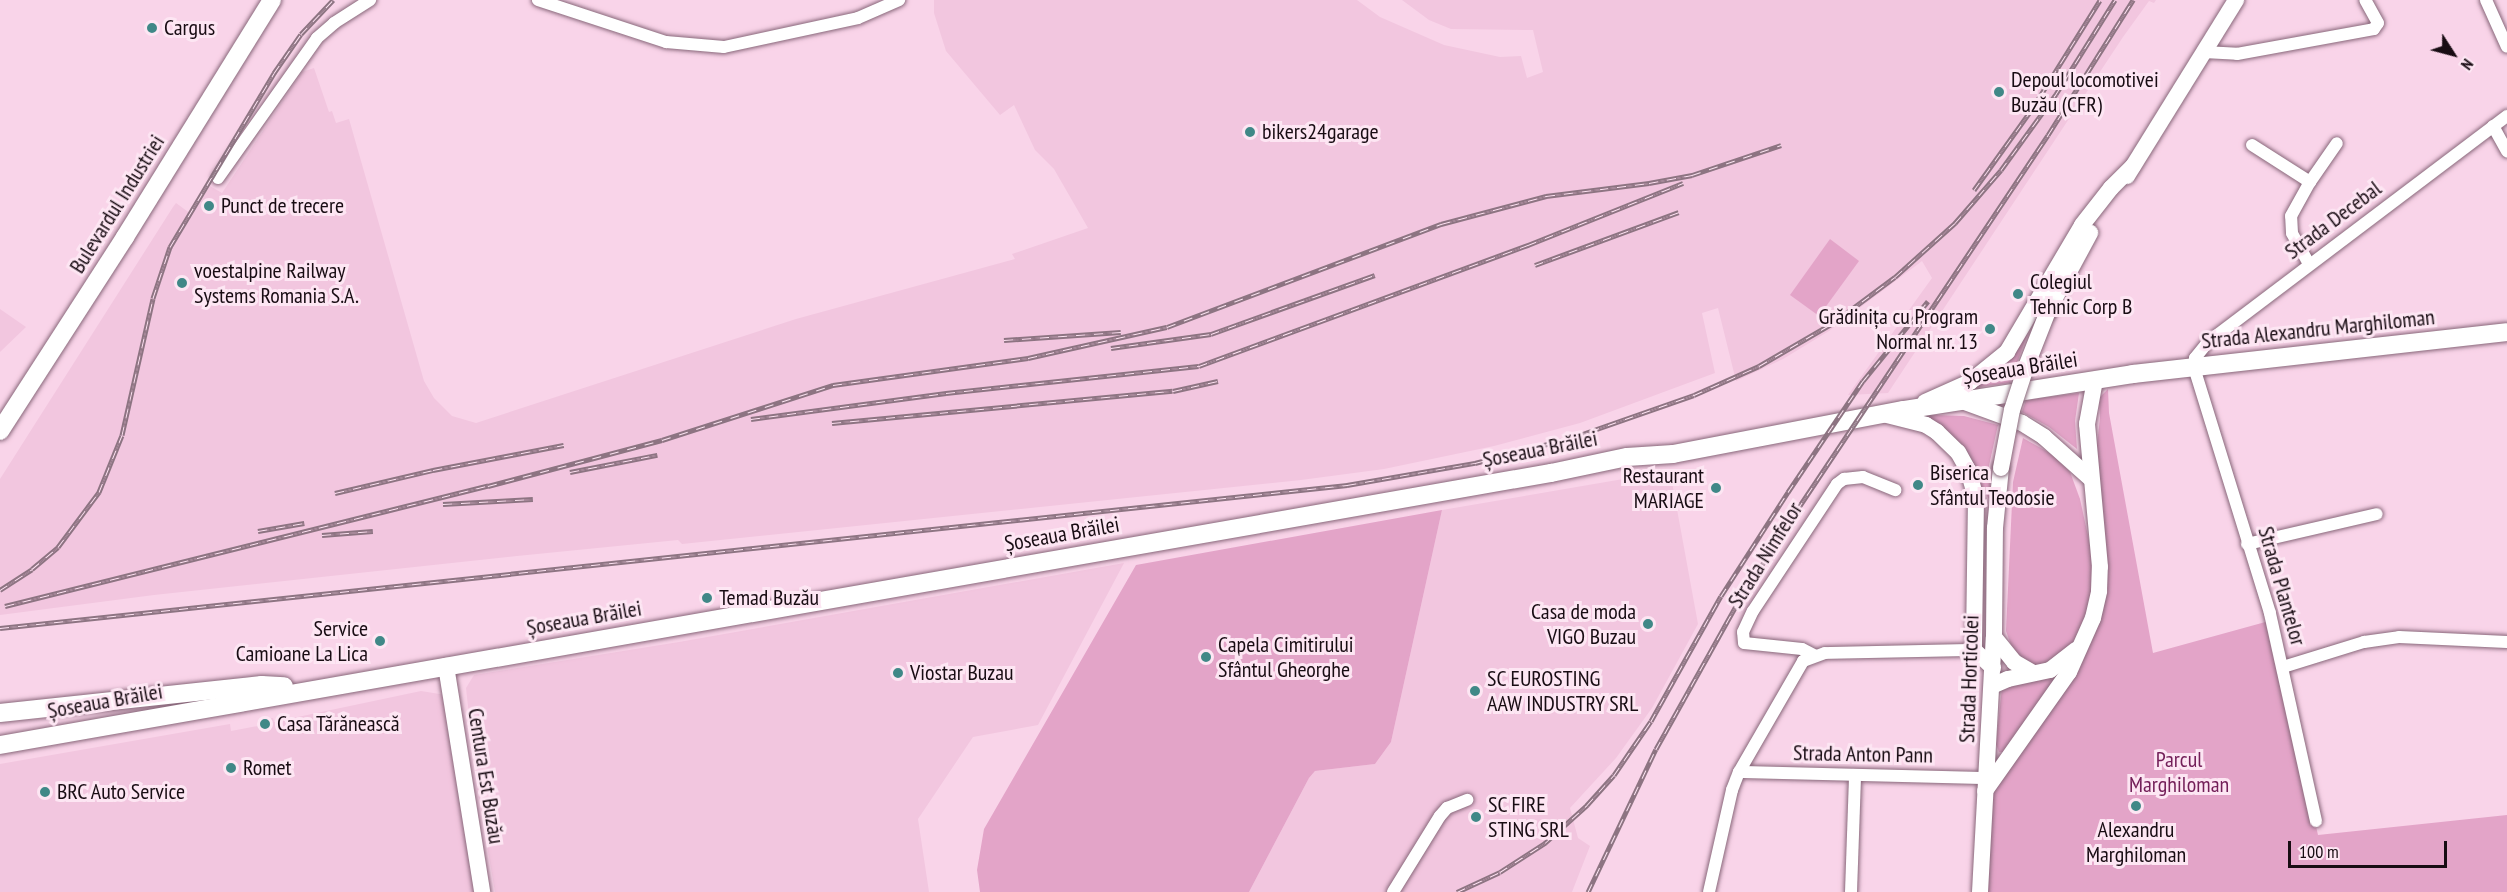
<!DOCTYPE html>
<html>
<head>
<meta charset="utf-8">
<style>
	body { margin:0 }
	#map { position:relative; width:2507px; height:892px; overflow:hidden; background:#f9d4e9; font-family:"PT Sans Narrow",sans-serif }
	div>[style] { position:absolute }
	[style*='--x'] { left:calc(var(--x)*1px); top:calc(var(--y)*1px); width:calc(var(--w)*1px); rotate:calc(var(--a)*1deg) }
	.built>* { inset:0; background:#f2c6df }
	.green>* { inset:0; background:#e3a4c8 }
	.roads { filter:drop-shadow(0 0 2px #88677a) drop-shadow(0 0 2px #88677a) }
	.street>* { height:12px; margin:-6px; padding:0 6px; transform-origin:6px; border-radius:6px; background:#fff }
	.secondary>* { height:16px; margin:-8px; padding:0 8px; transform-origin:8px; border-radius:8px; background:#fff }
	.primary>* { height:18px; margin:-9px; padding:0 9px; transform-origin:9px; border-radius:9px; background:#fff }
	.rail>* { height:5px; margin-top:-2.5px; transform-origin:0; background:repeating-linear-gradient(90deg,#fde6f3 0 9px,#8d7482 0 18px); box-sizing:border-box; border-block:2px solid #8d7482 }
	.bridges { filter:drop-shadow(0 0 2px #88677a) drop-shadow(0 0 2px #88677a) }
	.secondary-bridge>* { height:16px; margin:-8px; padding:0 8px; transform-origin:8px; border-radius:8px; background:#fff }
	.dots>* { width:16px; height:16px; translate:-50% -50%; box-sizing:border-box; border:3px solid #fde6f3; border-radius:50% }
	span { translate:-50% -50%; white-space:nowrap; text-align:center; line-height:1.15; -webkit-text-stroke:6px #fde6f3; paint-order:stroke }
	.poi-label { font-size:22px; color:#180c13 }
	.left { translate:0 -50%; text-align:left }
	.right { translate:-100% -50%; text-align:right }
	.street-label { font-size:22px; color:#180c13 }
	.park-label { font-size:22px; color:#731e58 }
	.north { position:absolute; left:2423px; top:24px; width:60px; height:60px; -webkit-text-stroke:4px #fde6f3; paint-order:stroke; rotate:126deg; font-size:16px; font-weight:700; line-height:24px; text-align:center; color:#180c13 }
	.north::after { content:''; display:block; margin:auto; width:21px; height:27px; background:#180c13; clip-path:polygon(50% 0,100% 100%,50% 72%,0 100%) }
	.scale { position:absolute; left:2288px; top:841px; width:159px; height:27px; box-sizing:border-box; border:3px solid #180c13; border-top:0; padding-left:8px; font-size:18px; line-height:21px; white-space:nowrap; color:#180c13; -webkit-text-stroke:4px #fde6f3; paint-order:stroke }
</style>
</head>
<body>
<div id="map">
	<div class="built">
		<i style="clip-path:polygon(934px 0,1357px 0,1380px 17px,1444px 45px,1500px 57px,1521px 56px,1527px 78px,1543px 72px,1533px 30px,1451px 29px,1429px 20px,1402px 0,2156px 0,2154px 3px,2149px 1px,2123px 37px,1888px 393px,1848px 395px,1932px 278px,1922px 261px,1829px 331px,1783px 359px,1736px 381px,1718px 308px,1702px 313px,1715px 373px,1580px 423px,1494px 446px,1384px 469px,1301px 480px,682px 544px,678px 540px,517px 556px,154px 595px,0 615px,0 479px,173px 207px,176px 203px,191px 214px,210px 186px,222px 193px,302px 72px,314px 68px,329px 112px,332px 111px,336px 123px,349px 119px,424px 381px,434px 398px,452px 416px,476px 423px,796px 319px,1015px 259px,1012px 254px,1088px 228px,1054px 169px,1035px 150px,1014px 105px,1000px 115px,946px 51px,934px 13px)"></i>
		<i style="clip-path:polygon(0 309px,26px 327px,0 352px)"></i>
		<i style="clip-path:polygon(1670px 471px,1698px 624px,1652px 708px,1616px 758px,1570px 808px,1578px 838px,1590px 846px,1572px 892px,1249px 892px,1309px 778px,1315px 771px,1375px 764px,1391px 742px,1442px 510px)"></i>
		<i style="clip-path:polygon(1124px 563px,1038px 725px,973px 737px,918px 819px,929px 892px,495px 892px,477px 787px,466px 688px,474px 675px,679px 642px)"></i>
		<i style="clip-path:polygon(421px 691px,452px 696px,488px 892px,0 892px,0 764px,230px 724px,231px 731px,258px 726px,257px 721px,273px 718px,274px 722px)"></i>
	</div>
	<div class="green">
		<i style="clip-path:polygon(1830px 239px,1859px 261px,1819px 316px,1790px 295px)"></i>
		<i style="clip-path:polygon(2028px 332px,2010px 383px,1971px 388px)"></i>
		<i style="clip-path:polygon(2108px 389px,2109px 413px,2153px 653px,2269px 621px,2318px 835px,2507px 815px,2507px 892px,1980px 892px,1984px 803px,2093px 618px,2097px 445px,2100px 418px,2099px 398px)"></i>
		<i style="clip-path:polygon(2079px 393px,2075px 421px,2077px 449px,2049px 427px,2022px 412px,2026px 400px)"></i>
		<i style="clip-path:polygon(1934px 415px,1964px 416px,1998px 425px,1988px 470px,1993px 502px,1989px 508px,1989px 499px,1980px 485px,1974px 467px,1924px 417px)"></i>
		<i style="clip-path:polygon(2023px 438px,2053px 455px,2070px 472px,2080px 499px,2093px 559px,2093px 583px,2089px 605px,2079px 631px,2070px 648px,2046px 667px,2024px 664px,2012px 648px,2006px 631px,2013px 482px)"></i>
		<i style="clip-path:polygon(1442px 510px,1391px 742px,1375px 764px,1315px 771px,1309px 778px,1249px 892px,980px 892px,977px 870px,984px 829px,1136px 565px)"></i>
		<i style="clip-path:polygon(2059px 675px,2004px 752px,1999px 752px,1996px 744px,2002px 687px)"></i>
	</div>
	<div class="roads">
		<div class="street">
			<i style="--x:538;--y:0;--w:135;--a:18.2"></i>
			<i style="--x:666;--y:42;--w:58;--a:4.9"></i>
			<i style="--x:724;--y:47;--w:137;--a:-12.2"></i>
			<i style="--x:858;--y:18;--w:45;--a:-23.7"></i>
			<i style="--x:2486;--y:0;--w:51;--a:65.9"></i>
			<i style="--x:2204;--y:52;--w:33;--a:3"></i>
			<i style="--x:2237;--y:54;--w:139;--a:-10.3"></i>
			<i style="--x:2374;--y:29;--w:7;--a:-56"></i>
			<i style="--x:2378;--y:23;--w:26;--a:-119"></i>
			<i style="--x:2493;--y:126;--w:29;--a:61"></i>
			<i style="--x:2252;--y:145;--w:69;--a:32.5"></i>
			<i style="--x:218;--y:178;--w:171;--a:-54.7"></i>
			<i style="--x:317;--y:38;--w:23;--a:-41"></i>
			<i style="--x:334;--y:23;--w:43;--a:-32.6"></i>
			<i style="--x:2309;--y:264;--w:35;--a:-119"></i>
			<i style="--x:2292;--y:233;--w:17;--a:-93"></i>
			<i style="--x:2291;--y:216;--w:39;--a:-61"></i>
			<i style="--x:2310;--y:182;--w:47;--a:-55.3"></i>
			<i style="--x:2247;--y:544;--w:133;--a:-13"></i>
			<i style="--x:1814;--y:655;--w:13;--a:-153"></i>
			<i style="--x:1802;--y:649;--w:58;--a:-174.1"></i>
			<i style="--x:1744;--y:643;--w:11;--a:-95"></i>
			<i style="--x:1743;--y:632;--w:23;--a:-65"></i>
			<i style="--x:1753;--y:611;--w:152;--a:-56.5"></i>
			<i style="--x:1837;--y:484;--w:9;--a:-36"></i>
			<i style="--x:1844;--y:479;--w:19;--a:-6"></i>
			<i style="--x:1863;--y:477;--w:35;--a:22"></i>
			<i style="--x:2283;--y:667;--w:85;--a:-17.2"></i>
			<i style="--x:2364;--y:642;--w:35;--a:-8"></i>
			<i style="--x:2399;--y:637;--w:108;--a:2.7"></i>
			<i style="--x:1739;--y:772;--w:247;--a:1.4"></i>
			<i style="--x:2316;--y:821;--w:213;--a:-102.5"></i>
			<i style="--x:2270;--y:613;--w:257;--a:-107.2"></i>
			<i style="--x:2194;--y:367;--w:9;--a:-84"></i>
			<i style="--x:2195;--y:358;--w:21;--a:-51"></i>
			<i style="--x:2208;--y:342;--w:375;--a:-37.1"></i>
			<i style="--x:1393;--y:892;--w:89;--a:-58.3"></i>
			<i style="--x:1440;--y:816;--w:11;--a:-49"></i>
			<i style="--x:1447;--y:808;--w:22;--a:-22"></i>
			<i style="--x:1709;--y:892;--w:105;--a:-77.3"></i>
			<i style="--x:1732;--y:790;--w:19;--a:-69"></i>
			<i style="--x:1739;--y:772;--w:128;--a:-60"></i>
			<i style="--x:1803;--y:661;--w:23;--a:-20"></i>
			<i style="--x:1825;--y:653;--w:149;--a:-1.2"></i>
			<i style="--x:1851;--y:892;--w:117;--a:-88"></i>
		</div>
		<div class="secondary">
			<i style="--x:2127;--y:176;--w:207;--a:-58.2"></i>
			<i style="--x:2048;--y:311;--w:89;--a:-61.7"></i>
			<i style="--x:1962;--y:401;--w:64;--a:20.1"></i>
			<i style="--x:2022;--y:423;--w:26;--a:32"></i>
			<i style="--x:2044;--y:437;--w:62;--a:41.7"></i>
			<i style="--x:1925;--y:402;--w:49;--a:-24"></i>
			<i style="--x:1970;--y:382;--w:48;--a:-39"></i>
			<i style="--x:2007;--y:352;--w:147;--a:-59.4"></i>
			<i style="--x:2082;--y:225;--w:47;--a:-51.9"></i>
			<i style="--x:2111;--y:188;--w:31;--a:-45"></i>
			<i style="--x:1883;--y:414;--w:44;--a:14.3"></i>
			<i style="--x:1926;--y:425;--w:13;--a:32"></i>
			<i style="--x:1937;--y:432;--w:29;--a:44"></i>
			<i style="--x:1958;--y:452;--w:21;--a:61"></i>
			<i style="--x:1968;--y:470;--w:29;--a:74"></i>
			<i style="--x:1976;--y:498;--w:152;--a:90.8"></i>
			<i style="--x:1974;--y:650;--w:26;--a:43"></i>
			<i style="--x:1994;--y:637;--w:32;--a:51"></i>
			<i style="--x:2014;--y:662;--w:22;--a:30"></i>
			<i style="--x:446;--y:666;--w:229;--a:80.9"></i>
			<i style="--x:1992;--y:686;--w:17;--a:-24"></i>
			<i style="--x:2008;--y:679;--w:43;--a:-12.1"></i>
			<i style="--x:2050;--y:670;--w:33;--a:-38"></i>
			<i style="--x:1985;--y:791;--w:146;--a:-54.8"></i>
			<i style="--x:2069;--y:672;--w:59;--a:-66"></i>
			<i style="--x:2093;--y:618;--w:28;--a:-77"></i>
			<i style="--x:2099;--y:591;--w:24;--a:-88"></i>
			<i style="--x:2100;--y:567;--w:144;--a:-95.2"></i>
			<i style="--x:2087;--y:424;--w:45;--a:-79.7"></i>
			<i style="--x:1980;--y:892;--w:255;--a:-86.9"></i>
			<i style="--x:1994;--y:637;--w:109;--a:-89.5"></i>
			<i style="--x:1995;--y:528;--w:60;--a:-84.3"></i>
		</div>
		<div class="primary">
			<i style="--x:0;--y:431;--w:231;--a:-57.2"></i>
			<i style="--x:125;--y:237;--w:279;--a:-58.2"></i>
			<i style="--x:0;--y:713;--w:263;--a:-6.1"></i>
			<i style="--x:262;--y:685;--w:22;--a:3"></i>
			<i style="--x:0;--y:745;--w:1575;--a:-9.95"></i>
			<i style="--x:1551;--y:473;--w:78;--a:-11.9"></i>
			<i style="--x:1627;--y:457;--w:46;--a:-3.7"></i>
			<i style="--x:1673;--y:454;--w:235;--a:-10.8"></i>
			<i style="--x:1904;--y:410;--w:232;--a:-8.9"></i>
			<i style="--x:2133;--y:374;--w:376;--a:-6.4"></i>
		</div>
	</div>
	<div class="rail">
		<i style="--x:1974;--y:190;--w:100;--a:-54.4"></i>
		<i style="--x:2032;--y:109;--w:128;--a:-58"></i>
		<i style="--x:1535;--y:265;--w:153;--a:-20.2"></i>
		<i style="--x:1004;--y:340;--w:117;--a:-3.9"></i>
		<i style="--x:1111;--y:348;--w:101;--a:-8"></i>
		<i style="--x:1211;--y:334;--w:174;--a:-19.8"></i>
		<i style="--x:751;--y:419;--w:197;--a:-7.6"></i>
		<i style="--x:946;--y:393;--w:254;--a:-6.1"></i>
		<i style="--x:1199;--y:366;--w:351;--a:-20.2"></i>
		<i style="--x:1528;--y:245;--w:167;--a:-21.8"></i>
		<i style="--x:832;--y:423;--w:342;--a:-5.4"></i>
		<i style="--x:1173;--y:391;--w:46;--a:-12.5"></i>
		<i style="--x:570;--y:472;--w:89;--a:-11.1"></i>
		<i style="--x:335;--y:493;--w:101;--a:-13.2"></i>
		<i style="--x:433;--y:470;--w:133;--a:-10.8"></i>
		<i style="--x:443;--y:504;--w:90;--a:-3.2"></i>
		<i style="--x:258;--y:531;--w:47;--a:-9.9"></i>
		<i style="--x:322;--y:535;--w:51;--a:-4.5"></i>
		<i style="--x:0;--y:590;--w:38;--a:-33"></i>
		<i style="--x:32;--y:569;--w:34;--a:-40"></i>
		<i style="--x:58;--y:547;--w:69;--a:-53.3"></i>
		<i style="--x:99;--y:492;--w:61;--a:-68"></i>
		<i style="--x:122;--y:435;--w:140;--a:-77.2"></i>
		<i style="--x:153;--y:298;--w:54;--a:-71.6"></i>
		<i style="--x:170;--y:247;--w:203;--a:-59.1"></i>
		<i style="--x:274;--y:73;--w:47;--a:-55.3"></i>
		<i style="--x:301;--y:34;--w:47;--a:-46.7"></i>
		<i style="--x:5;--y:606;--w:498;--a:-14"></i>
		<i style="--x:488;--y:486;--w:180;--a:-14.8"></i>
		<i style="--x:662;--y:440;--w:180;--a:-17.8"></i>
		<i style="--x:833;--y:385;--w:197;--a:-7.9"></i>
		<i style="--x:1028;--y:358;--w:142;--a:-12.6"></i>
		<i style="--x:1167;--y:327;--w:293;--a:-20.6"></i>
		<i style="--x:1441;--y:224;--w:109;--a:-14.9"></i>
		<i style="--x:1546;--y:196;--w:104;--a:-7.2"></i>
		<i style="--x:1649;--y:183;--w:44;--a:-10.5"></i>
		<i style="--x:1692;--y:175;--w:94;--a:-18.6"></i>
		<i style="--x:0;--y:628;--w:1355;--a:-6.06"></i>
		<i style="--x:1347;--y:485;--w:130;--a:-9.8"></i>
		<i style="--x:1475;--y:463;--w:102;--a:-14.7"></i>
		<i style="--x:1574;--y:437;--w:127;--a:-19.3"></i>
		<i style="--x:1694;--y:395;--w:71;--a:-24"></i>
		<i style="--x:1759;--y:366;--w:86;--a:-30.2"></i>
		<i style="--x:1833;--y:323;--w:77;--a:-36.6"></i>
		<i style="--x:1895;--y:277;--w:81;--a:-42"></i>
		<i style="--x:1955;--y:223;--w:70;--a:-49"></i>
		<i style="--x:2001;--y:170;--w:94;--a:-54.1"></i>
		<i style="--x:2056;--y:94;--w:111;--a:-57.9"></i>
		<i style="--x:1457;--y:892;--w:47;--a:-24.9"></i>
		<i style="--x:1500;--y:872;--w:54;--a:-32.8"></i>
		<i style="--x:1545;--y:843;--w:57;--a:-42.1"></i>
		<i style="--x:1587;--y:805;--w:40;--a:-48"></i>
		<i style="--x:1614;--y:775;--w:65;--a:-55.6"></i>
		<i style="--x:1651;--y:721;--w:143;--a:-60.8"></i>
		<i style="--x:1721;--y:596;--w:124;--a:-57.2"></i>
		<i style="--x:1788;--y:492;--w:134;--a:-56"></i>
		<i style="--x:1863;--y:381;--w:103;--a:-50.9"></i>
		<i style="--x:1588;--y:892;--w:158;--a:-64.6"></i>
		<i style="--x:1656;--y:749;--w:166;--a:-60.8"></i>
		<i style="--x:1737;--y:604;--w:112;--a:-57.4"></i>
		<i style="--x:1797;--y:510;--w:451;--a:-56.2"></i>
		<i style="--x:2048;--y:135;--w:160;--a:-57.8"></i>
	</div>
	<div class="bridges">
		<div class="secondary-bridge">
			<i style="--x:2001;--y:468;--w:59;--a:-79.3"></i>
			<i style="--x:2012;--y:410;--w:40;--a:-72"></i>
			<i style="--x:2024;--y:372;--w:66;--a:-68.5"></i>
		</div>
	</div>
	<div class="dots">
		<i style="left:152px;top:28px;background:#408887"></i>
		<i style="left:1999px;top:92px;background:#408887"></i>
		<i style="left:1250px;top:132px;background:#408887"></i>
		<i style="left:209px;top:206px;background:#408887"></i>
		<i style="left:182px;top:283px;background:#408887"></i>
		<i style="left:2018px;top:294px;background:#408887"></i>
		<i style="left:1990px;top:329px;background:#408887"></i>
		<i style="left:1918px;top:485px;background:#408887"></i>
		<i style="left:1716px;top:488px;background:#408887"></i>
		<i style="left:707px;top:598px;background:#408887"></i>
		<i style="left:1648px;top:624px;background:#408887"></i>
		<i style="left:380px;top:641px;background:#408887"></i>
		<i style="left:1206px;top:657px;background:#408887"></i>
		<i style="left:898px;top:673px;background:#408887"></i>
		<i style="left:1475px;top:691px;background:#408887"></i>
		<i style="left:265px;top:724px;background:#408887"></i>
		<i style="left:231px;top:768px;background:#408887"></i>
		<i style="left:45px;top:792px;background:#408887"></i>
		<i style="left:2136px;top:806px;background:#408887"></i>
		<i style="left:1476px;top:817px;background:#408887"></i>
	</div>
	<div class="poi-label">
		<span class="left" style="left:164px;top:28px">Cargus</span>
		<span class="left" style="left:2011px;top:92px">Depoul locomotivei<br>Buzău (CFR)</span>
		<span class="left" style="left:1262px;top:132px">bikers24garage</span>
		<span class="left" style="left:221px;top:206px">Punct de trecere</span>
		<span class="left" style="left:194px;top:283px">voestalpine Railway<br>Systems Romania S.A.</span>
		<span class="left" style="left:2030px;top:294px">Colegiul<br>Tehnic Corp B</span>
		<span class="right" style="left:1978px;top:329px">Grădinița cu Program<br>Normal nr. 13</span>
		<span class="left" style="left:1930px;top:485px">Biserica<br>Sfântul Teodosie</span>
		<span class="right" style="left:1704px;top:488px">Restaurant<br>MARIAGE</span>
		<span class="left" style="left:719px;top:598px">Temad Buzău</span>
		<span class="right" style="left:1636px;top:624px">Casa de moda<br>VIGO Buzau</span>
		<span class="right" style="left:368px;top:641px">Service<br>Camioane La Lica</span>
		<span class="left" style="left:1218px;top:657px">Capela Cimitirului<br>Sfântul Gheorghe</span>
		<span class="left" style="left:910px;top:673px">Viostar Buzau</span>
		<span class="left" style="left:1487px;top:691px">SC EUROSTING<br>AAW INDUSTRY SRL</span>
		<span class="left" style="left:277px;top:724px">Casa Tărănească</span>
		<span class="left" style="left:243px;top:768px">Romet</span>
		<span class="left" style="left:57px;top:792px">BRC Auto Service</span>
		<span class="left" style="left:1488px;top:817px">SC FIRE<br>STING SRL</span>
		<span style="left:2136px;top:842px">Alexandru<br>Marghiloman</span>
	</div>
	<div class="street-label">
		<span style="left:117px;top:204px;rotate:-58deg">Bulevardul Industriei</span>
		<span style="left:2333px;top:220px;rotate:-37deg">Strada Decebal</span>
		<span style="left:2318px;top:329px;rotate:-6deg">Strada Alexandru Marghiloman</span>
		<span style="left:2020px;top:368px;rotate:-9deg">Șoseaua Brăilei</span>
		<span style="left:1540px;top:449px;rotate:-11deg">Șoseaua Brăilei</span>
		<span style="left:1062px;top:534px;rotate:-10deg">Șoseaua Brăilei</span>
		<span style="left:1765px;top:555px;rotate:-58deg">Strada Nimfelor</span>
		<span style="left:2282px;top:586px;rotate:74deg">Strada Plantelor</span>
		<span style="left:584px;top:618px;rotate:-10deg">Șoseaua Brăilei</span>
		<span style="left:1969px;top:679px;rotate:-88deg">Strada Horticolei</span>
		<span style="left:105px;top:701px;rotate:-10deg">Șoseaua Brăilei</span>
		<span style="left:1863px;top:754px;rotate:1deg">Strada Anton Pann</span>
		<span style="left:486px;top:776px;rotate:81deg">Centura Est Buzău</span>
	</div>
	<div class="park-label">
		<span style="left:2179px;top:772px">Parcul<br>Marghiloman</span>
	</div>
	<div class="north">N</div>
	<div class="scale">100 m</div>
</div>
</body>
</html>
